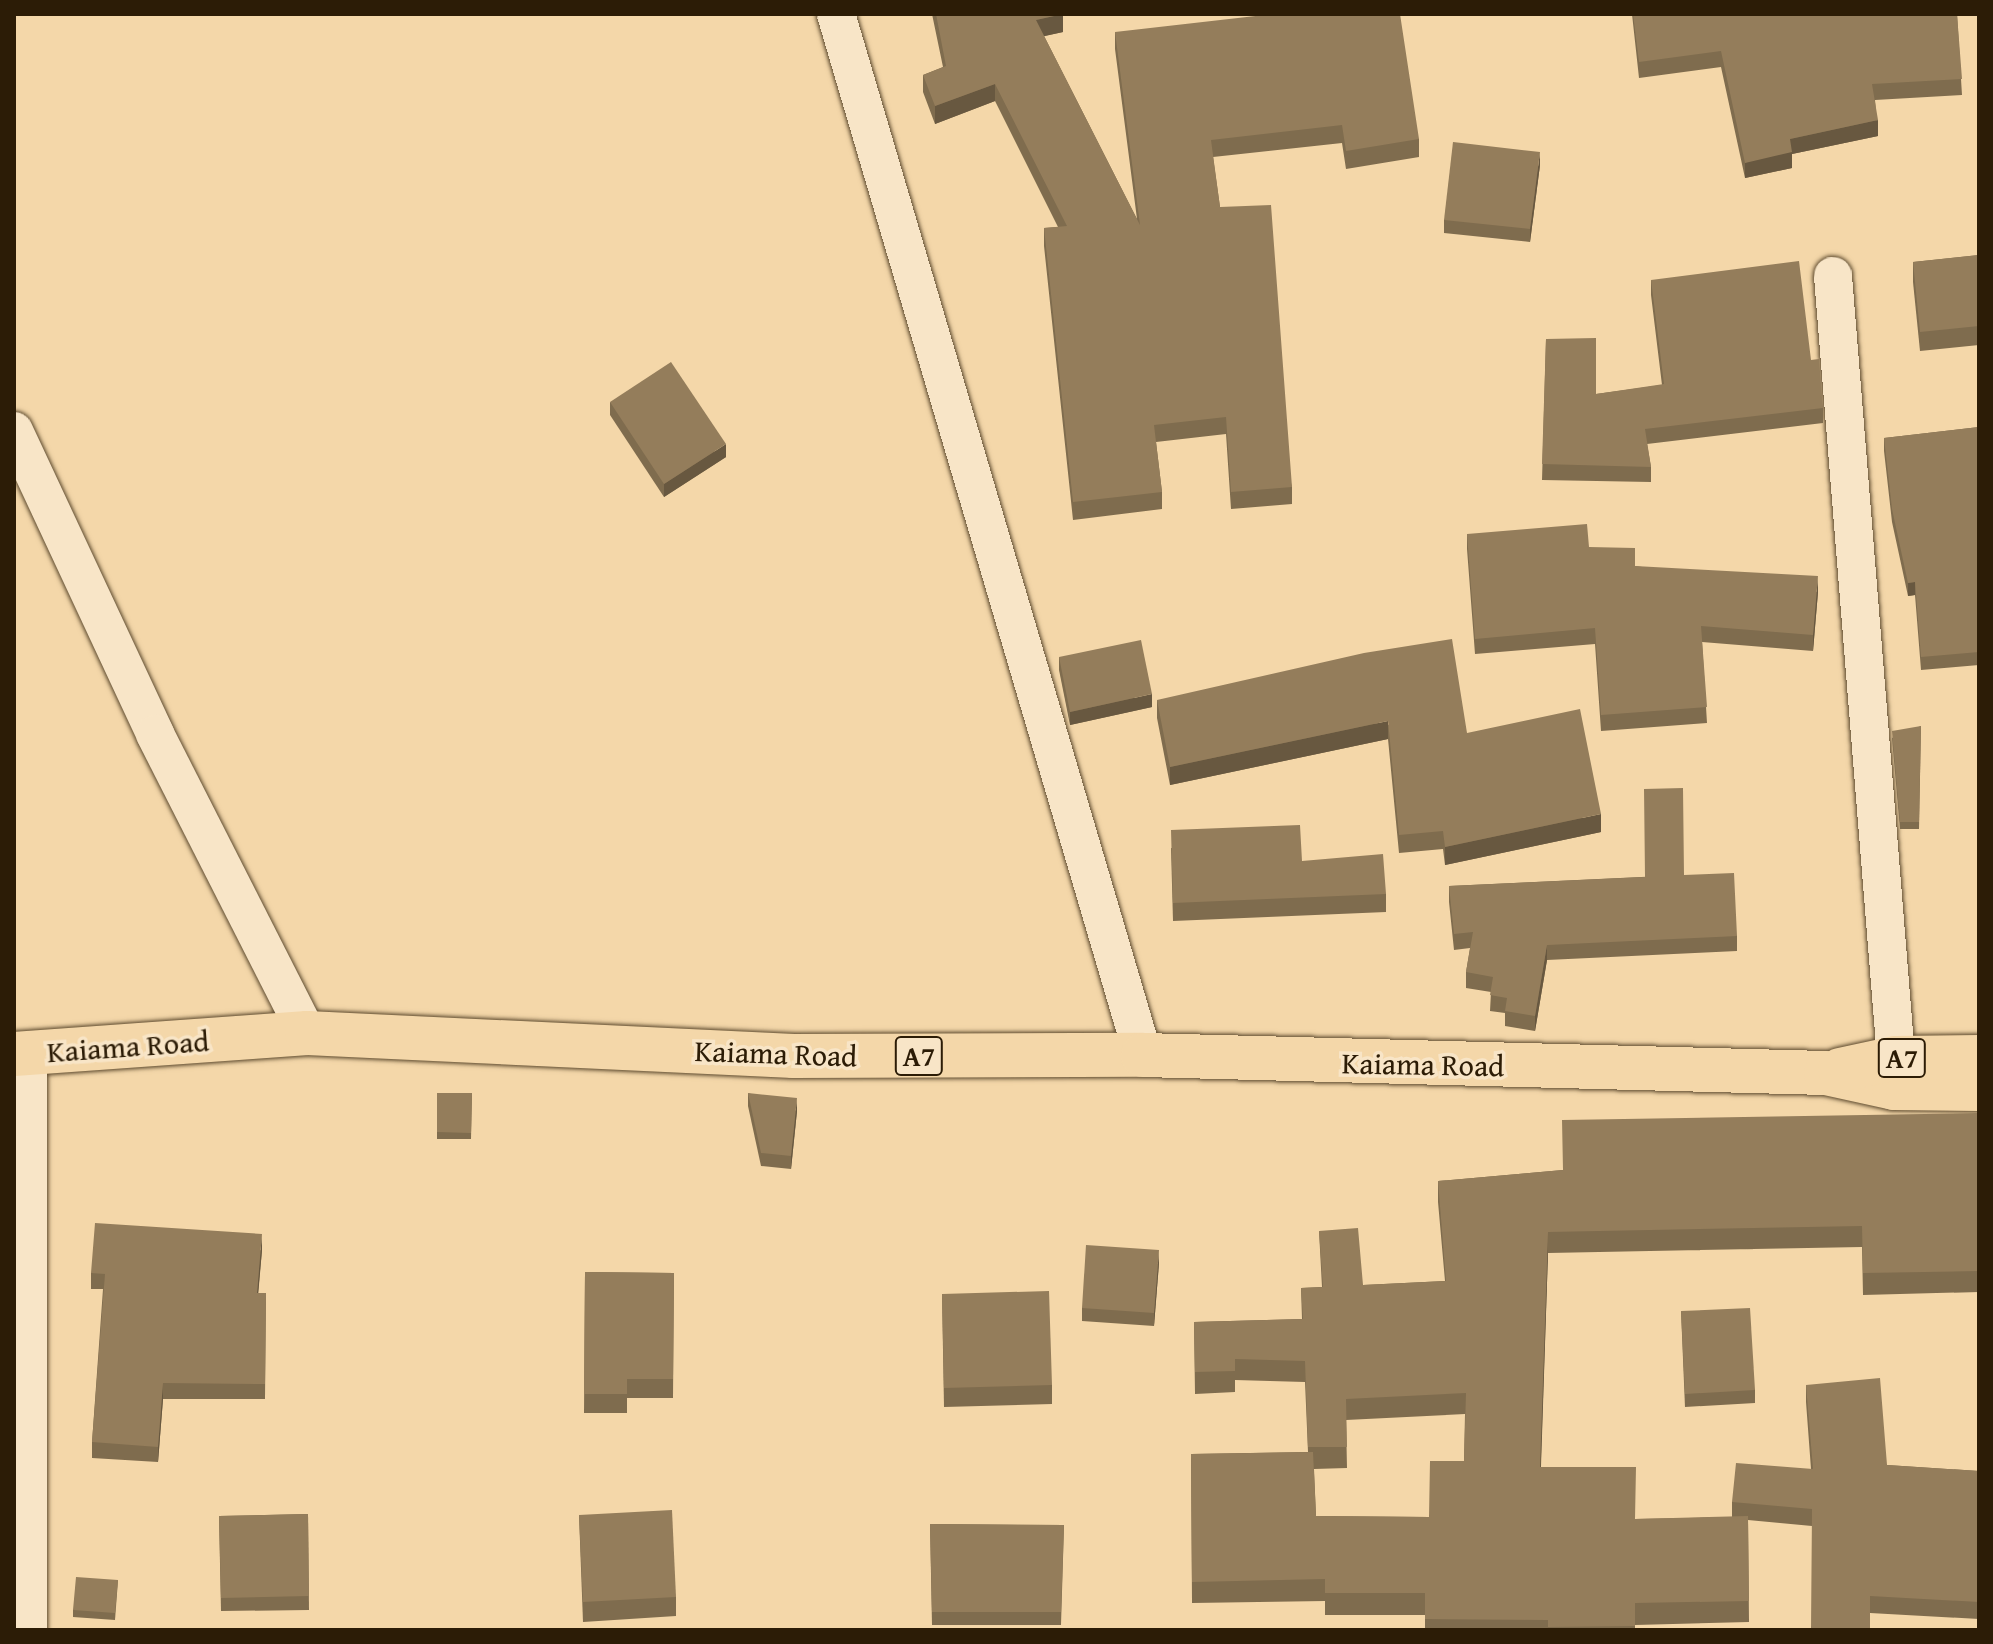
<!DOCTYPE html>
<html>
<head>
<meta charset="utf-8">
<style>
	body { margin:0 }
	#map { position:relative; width:1993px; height:1644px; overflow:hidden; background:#f4d7a9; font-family:"Gentium Book Plus",serif }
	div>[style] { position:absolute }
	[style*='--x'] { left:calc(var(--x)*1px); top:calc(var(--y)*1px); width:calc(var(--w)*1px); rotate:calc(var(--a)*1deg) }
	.roads { filter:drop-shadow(0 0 2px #5e4b2f) drop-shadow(0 0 2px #5e4b2f) }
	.street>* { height:38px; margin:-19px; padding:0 19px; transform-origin:19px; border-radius:19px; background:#f8e5c7 }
	.highway>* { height:44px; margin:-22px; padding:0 22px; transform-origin:22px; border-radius:22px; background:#f4d7a9 }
	.wall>* { inset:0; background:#7f6c4e }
	.shaded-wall>* { inset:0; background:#685840 }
	.building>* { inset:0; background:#947d5b }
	span { translate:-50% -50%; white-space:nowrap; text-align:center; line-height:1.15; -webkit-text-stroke:7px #f8e5c7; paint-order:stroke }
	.shield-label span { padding:2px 6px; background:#f8e5c7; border:2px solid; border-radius:6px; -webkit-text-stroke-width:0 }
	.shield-label { font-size:28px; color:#2c1c06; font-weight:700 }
	.street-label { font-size:30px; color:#2c1c06 }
	.frame { position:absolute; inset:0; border:16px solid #2c1c06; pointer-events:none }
</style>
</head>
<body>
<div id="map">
	<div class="roads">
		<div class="street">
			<i style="--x:836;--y:14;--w:1085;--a:73.57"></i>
			<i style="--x:1833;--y:276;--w:785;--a:85.39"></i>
			<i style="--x:14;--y:431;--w:334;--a:65"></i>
			<i style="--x:155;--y:734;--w:335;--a:63.1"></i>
			<i style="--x:28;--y:1630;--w:576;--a:-90"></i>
		</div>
		<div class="highway">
			<i style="--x:14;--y:1054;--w:294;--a:-4.1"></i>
			<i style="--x:307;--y:1033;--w:487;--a:2.7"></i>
			<i style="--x:793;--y:1056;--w:350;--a:-0.2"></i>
			<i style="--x:1143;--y:1055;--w:683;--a:1.51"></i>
			<i style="--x:1826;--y:1073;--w:70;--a:12.4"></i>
			<i style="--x:1894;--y:1088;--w:85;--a:0.7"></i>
			<i style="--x:1840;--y:1070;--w:57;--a:-12.1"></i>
			<i style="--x:1896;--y:1058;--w:83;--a:-0.7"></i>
		</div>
	</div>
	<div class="wall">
		<i style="clip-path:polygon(932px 14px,1063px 14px,1063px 32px,1044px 36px,1137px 219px,1115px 49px,1115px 32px,1419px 139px,1419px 157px,1346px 169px,1342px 143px,1213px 157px,1220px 207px,1292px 487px,1292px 504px,1231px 509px,1226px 434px,1156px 442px,1162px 492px,1162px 509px,1073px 520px,1044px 246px,1044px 228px,1058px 227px,995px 101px,935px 124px,923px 92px,923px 75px,943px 67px)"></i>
		<i style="clip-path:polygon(1632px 14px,1957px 14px,1962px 95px,1875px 100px,1878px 136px,1792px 154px,1792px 168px,1745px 178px,1721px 67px,1639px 78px)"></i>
		<i style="clip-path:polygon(1540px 165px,1530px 242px,1444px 233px,1444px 220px)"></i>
		<i style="clip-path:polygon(1979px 255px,1979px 345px,1920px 351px,1913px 282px,1913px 262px)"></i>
		<i style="clip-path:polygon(1651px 280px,1811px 360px,1823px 408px,1823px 423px,1647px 444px,1651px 467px,1651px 482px,1542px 480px,1546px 339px,1596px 394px,1662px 385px,1651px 295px)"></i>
		<i style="clip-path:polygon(610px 402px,726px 457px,664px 497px,610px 415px)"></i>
		<i style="clip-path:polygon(1979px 427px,1979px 665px,1921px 670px,1915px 595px,1908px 596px,1892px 522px,1884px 451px,1884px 438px)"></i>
		<i style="clip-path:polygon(1467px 534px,1589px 547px,1635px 566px,1818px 592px,1813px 651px,1702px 642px,1707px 723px,1601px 731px,1595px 644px,1475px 654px,1467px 549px)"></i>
		<i style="clip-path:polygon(1059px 657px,1152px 707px,1070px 725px,1059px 670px)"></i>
		<i style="clip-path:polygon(1157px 700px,1467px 733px,1601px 832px,1445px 865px,1443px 849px,1399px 853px,1388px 739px,1170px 785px,1157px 718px)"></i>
		<i style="clip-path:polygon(1921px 726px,1919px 829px,1900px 829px,1892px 738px)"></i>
		<i style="clip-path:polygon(1171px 848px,1302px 861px,1386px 894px,1386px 912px,1173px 921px)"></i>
		<i style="clip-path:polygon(1684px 875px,1737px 936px,1737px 951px,1547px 960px,1535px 1031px,1505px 1026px,1505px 1013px,1490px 1011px,1491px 992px,1466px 988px,1466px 972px,1470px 948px,1454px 950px,1449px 902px,1449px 886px)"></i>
		<i style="clip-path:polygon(437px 1093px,472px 1093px,471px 1139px,437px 1139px)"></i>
		<i style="clip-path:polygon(748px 1093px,797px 1111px,791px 1169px,761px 1166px,748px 1106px)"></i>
		<i style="clip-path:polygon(evenodd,1979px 1113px,1979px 1292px,1863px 1295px,1862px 1247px,1548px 1253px,1541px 1467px,1635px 1519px,1732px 1517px,1732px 1502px,1811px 1469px,1806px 1402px,1806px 1385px,1887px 1465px,1979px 1471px,1979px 1619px,1870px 1613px,1812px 1526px,1748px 1520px,1749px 1622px,1635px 1625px,1635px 1630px,1425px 1630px,1425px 1615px,1325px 1615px,1325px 1601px,1192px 1603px,1191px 1454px,1308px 1452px,1305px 1382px,1235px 1380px,1235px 1392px,1195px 1394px,1194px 1322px,1302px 1319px,1301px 1288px,1322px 1287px,1319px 1231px,1363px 1285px,1445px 1281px,1438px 1202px,1438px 1181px,1563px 1170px,1979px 1113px,1465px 1414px,1464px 1461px,1429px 1517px,1316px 1516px,1314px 1469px,1347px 1468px,1346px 1420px,1465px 1414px)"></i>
		<i style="clip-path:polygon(262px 1250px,258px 1293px,266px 1293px,265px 1399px,163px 1399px,158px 1462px,92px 1458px,92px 1442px,103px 1289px,91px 1289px,91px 1273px)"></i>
		<i style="clip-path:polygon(1159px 1263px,1154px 1326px,1082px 1321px,1082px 1308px)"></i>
		<i style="clip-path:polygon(585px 1272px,674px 1273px,673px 1398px,627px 1398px,627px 1413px,584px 1413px)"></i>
		<i style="clip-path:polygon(942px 1294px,1052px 1385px,1052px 1404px,944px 1407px)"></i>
		<i style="clip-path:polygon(1681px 1311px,1755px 1390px,1755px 1403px,1685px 1407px)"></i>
		<i style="clip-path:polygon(308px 1514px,309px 1610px,221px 1611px,219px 1516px)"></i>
		<i style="clip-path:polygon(579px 1515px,676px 1597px,676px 1616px,583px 1622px)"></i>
		<i style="clip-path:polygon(930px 1524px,1064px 1525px,1061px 1625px,932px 1625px)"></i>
		<i style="clip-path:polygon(118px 1580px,115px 1620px,73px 1617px,73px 1610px)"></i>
	</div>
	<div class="shaded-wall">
		<i style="clip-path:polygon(1063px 14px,1063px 32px,1036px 38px,1036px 20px)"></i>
		<i style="clip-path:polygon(995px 84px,995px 101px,935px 124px,935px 106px)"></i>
		<i style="clip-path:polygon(1878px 120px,1878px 136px,1792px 154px,1792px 168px,1745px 178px,1745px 163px,1790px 139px)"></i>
		<i style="clip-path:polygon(1540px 152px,1540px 165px,1530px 242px,1530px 229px)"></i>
		<i style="clip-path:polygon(726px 444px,726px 457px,664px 497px,664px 484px)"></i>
		<i style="clip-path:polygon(1818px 576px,1818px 592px,1813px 651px,1813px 635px)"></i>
		<i style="clip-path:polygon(1915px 582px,1915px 595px,1908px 596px,1908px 583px)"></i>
		<i style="clip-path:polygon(1152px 694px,1152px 707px,1070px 725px,1070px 712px)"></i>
		<i style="clip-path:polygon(1388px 721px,1388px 739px,1170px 785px,1170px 767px)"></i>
		<i style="clip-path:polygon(1601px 814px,1601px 832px,1445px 865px,1445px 847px)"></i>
		<i style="clip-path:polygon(1547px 945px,1547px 960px,1535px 1031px,1535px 1016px)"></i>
		<i style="clip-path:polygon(797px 1098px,797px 1111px,791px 1169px,791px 1156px)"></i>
		<i style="clip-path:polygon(1548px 1232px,1548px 1253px,1540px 1488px,1540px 1467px)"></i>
		<i style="clip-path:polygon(262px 1234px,262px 1250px,257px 1308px,257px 1293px)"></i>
		<i style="clip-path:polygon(1159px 1250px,1159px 1263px,1154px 1326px,1154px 1313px)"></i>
		<i style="clip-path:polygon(163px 1383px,163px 1399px,158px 1462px,158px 1447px)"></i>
	</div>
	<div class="building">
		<i style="clip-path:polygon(936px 14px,1063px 14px,1036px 20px,1140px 225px,1115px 32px,1273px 14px,1400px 14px,1419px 139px,1346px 151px,1342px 125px,1211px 140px,1220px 207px,1271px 205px,1292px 487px,1231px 492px,1226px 417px,1154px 425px,1162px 492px,1073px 502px,1044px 228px,1067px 226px,995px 84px,935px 106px,923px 75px,946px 66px)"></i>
		<i style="clip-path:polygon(1633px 14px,1957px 14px,1962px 79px,1872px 84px,1878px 120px,1790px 139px,1792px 152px,1745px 163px,1721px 51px,1639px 62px)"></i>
		<i style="clip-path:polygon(1453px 142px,1540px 152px,1530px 229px,1444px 220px)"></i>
		<i style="clip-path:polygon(1979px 255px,1979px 326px,1920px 332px,1913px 262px)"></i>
		<i style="clip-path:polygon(1799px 261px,1811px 360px,1819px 359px,1823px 408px,1645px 429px,1651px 467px,1542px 464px,1546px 339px,1596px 338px,1596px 394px,1664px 384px,1651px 280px)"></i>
		<i style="clip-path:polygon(671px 362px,726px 444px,664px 484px,610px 402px)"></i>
		<i style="clip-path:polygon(1979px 427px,1979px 652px,1921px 657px,1915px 582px,1908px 583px,1892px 509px,1884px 438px)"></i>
		<i style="clip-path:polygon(1587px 524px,1589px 547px,1635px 548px,1635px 566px,1818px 576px,1813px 635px,1701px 626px,1707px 707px,1601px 715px,1595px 628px,1475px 639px,1467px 534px)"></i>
		<i style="clip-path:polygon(1452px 639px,1467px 733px,1580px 709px,1601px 814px,1445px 847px,1443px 831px,1399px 835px,1388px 721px,1170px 767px,1157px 700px,1364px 653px)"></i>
		<i style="clip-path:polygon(1141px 640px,1152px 694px,1070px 712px,1059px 657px)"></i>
		<i style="clip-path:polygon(1921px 726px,1919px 822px,1900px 822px,1892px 731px)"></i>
		<i style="clip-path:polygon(1683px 788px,1684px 875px,1734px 873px,1737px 936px,1547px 945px,1535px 1016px,1505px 1011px,1507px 998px,1490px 995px,1493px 977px,1466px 972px,1473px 932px,1454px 934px,1449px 886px,1645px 877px,1644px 789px)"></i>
		<i style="clip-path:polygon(1300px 825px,1302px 861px,1383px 854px,1386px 894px,1173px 903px,1171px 830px)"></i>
		<i style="clip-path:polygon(437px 1093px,472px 1093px,471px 1133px,437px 1132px)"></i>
		<i style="clip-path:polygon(748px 1093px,797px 1098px,791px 1156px,761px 1153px)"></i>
		<i style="clip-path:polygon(1979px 1113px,1979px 1271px,1863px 1273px,1862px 1226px,1548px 1232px,1540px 1467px,1636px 1467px,1635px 1519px,1748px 1516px,1749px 1601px,1635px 1603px,1635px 1626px,1548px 1627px,1548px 1620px,1425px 1619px,1425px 1593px,1325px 1593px,1325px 1579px,1192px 1582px,1191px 1454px,1313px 1452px,1316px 1516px,1429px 1517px,1430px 1461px,1464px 1461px,1466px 1393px,1346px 1399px,1347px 1447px,1308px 1447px,1305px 1361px,1235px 1359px,1235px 1371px,1195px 1372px,1194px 1322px,1303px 1319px,1301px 1288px,1323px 1287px,1319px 1231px,1358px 1228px,1363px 1285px,1446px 1281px,1438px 1181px,1563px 1170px,1562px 1120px)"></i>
		<i style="clip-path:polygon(95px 1223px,262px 1234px,257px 1293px,266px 1293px,265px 1384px,163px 1383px,158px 1447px,92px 1442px,105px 1274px,91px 1273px)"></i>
		<i style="clip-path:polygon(1086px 1245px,1159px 1250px,1154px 1313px,1082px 1308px)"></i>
		<i style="clip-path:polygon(585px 1272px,674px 1273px,673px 1379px,627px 1379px,627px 1394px,584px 1394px)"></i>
		<i style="clip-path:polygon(1049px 1291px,1052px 1385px,944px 1388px,942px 1294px)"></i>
		<i style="clip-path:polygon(1750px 1308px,1755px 1390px,1685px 1394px,1681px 1311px)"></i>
		<i style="clip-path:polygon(1880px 1378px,1887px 1465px,1979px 1471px,1979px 1602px,1870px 1596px,1870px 1630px,1811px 1630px,1812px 1509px,1732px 1502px,1736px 1463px,1813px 1469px,1806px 1385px)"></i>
		<i style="clip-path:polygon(672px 1510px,676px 1597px,583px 1602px,579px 1515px)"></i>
		<i style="clip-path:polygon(308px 1514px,309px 1596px,221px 1598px,219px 1516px)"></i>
		<i style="clip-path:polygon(930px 1524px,1064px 1525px,1061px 1612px,932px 1612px)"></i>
		<i style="clip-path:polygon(76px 1577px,118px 1580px,115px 1613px,73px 1610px)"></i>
	</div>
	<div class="shield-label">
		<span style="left:919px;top:1056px">A7</span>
		<span style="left:1902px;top:1058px">A7</span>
	</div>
	<div class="street-label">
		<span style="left:128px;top:1046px;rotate:-4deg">Kaiama Road</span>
		<span style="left:776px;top:1053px;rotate:2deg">Kaiama Road</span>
		<span style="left:1423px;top:1064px;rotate:1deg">Kaiama Road</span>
	</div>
	<div class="frame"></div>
</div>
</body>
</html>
